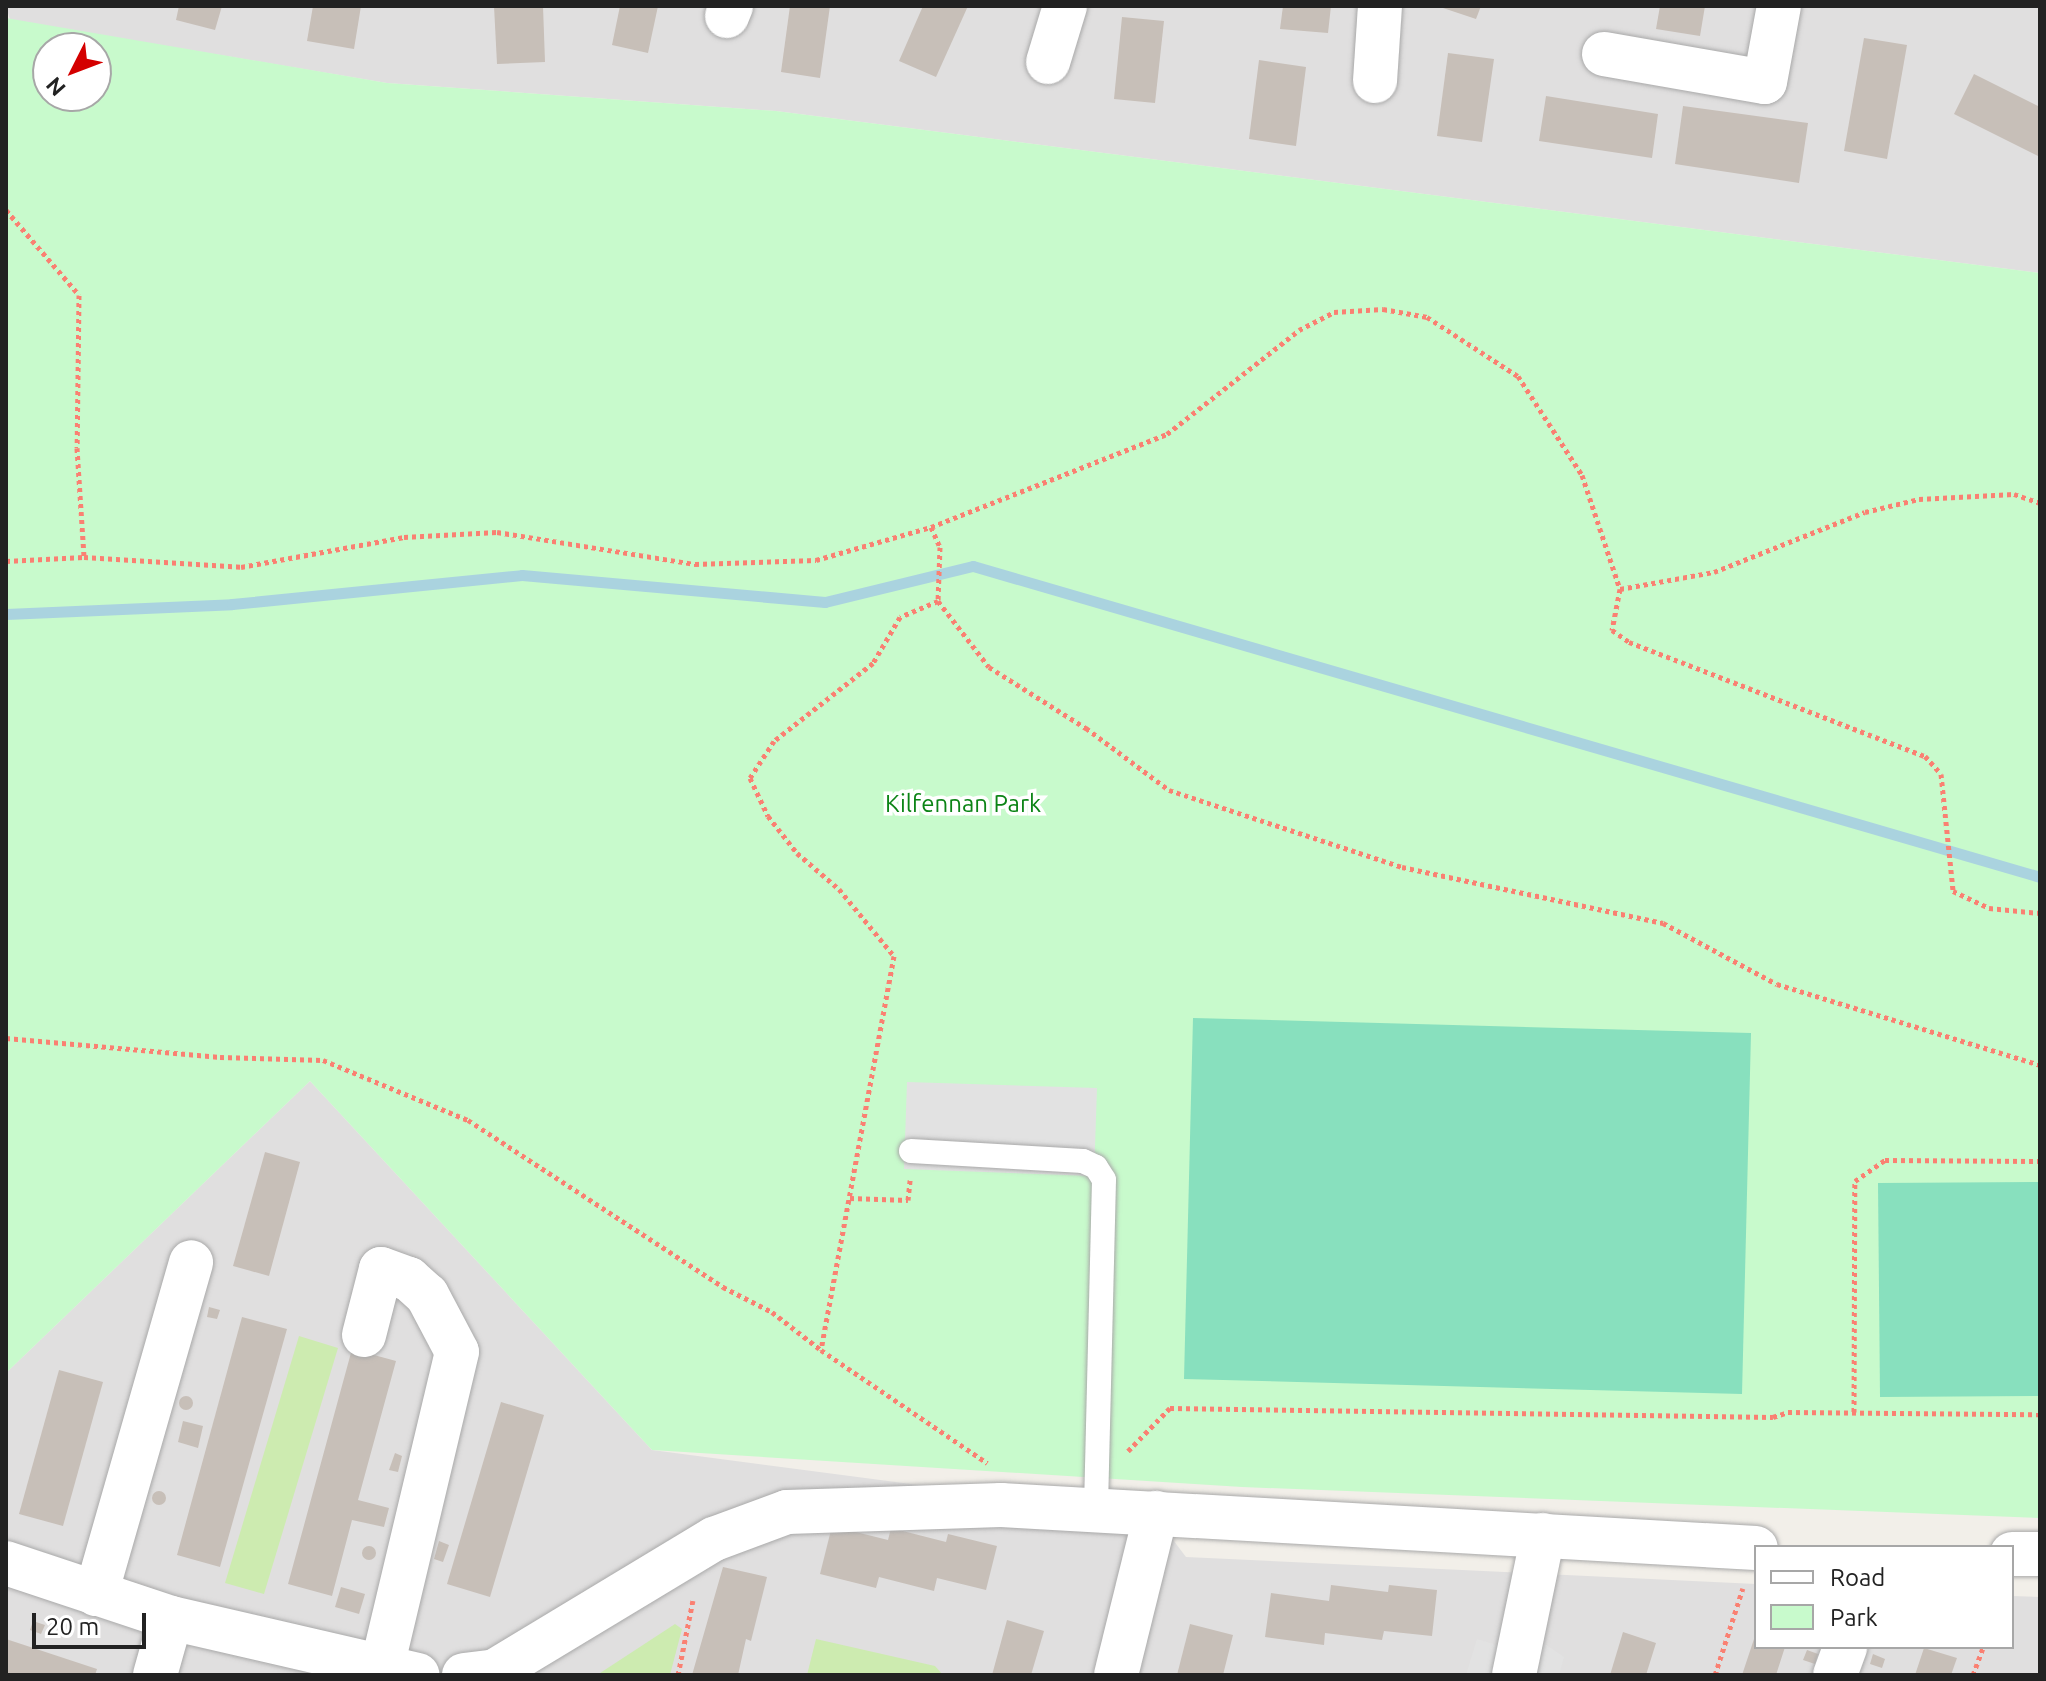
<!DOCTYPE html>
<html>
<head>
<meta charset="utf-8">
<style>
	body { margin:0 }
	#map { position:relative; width:2046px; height:1681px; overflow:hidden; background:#f2efe9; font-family:Ubuntu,sans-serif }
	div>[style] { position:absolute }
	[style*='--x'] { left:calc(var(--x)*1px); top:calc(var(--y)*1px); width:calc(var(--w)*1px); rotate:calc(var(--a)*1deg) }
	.residential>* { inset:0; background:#e0dfdf }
	.grass>* { inset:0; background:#cdebb0 }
	.park>* { inset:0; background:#c8facc }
	.pitch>* { inset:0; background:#88e0be }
	.parking>* { inset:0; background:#e2e2e2 }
	.stream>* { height:11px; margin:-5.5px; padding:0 5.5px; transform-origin:5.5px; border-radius:5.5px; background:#aad3df }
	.building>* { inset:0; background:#c7bfb8 }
	.round { border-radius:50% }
	.path>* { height:5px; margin-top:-2.5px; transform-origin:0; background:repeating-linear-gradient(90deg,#fa8072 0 4px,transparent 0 8px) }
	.roads { filter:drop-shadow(0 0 2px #a9a9a9) drop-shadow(0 0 2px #a9a9a9) }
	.lane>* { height:24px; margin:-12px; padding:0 12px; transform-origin:12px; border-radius:12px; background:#fff }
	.street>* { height:44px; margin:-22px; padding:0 22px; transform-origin:22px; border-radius:22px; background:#fff }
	span { translate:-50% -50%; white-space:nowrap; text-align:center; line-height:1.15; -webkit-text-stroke:7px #fff; paint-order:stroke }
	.park-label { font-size:24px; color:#0c8416 }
	.frame { position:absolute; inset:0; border:8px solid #222; pointer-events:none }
	.legend { position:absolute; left:1754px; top:1545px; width:260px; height:104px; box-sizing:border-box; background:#fff; border:2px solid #a7a7a7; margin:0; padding:10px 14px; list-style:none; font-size:24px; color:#222 }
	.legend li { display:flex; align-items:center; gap:16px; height:40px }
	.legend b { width:40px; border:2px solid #a7a7a7 }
	.north { position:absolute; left:32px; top:32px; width:80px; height:80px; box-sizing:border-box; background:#fff; border:2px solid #a7a7a7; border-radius:50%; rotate:228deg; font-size:22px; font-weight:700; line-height:32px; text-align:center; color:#222 }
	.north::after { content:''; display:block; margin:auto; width:28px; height:36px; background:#d40000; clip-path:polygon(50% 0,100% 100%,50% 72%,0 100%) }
	.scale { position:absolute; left:32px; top:1613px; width:114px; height:36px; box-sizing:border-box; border:4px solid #222; border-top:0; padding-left:10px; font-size:24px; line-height:28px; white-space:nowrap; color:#222; -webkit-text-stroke:6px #fff; paint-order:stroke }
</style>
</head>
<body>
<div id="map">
	<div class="residential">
		<i style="clip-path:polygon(6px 6px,2040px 6px,2040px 273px,776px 111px,387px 83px,10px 20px)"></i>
		<i style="clip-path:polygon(310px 1081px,652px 1450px,1155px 1516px,1186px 1557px,1756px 1584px,1756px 1647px,2012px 1647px,2012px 1596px,2040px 1597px,2040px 1675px,6px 1675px,6px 1373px)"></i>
	</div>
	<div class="grass">
		<i style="clip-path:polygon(299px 1336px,338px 1348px,264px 1594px,225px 1583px)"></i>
		<i style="clip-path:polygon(675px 1624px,682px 1629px,670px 1675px,597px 1675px)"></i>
		<i style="clip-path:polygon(816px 1639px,935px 1666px,943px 1675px,807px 1675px)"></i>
	</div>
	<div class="park">
		<i style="clip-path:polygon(evenodd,6px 18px,387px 83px,776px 111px,2040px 273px,2040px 1518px,1242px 1487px,652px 1450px,310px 1081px,6px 1373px,6px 18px,48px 48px,96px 48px,96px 96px,48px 96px,48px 48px)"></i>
	</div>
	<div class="pitch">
		<i style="clip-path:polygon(1193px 1018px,1751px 1033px,1742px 1394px,1184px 1379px)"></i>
		<i style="clip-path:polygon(2040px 1182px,2040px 1396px,1880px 1397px,1878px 1183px)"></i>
	</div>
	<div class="parking">
		<i style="clip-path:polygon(907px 1082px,1097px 1088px,1094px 1176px,904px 1169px)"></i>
		<i style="clip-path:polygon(1477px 1639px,1536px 1657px,1542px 1642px,1564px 1657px,1559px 1675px,1466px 1675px)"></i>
	</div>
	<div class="stream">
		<i style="--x:6;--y:614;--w:226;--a:-2.5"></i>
		<i style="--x:232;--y:604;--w:291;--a:-5.7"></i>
		<i style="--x:522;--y:575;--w:304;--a:5.1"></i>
		<i style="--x:825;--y:602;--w:152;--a:-13.7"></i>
		<i style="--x:973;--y:566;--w:1111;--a:16.25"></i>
	</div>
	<div class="building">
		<i style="clip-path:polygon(179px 6px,222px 6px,215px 30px,176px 20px)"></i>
		<i style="clip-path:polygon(313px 6px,361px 6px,354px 49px,307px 41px)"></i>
		<i style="clip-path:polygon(494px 6px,543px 6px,545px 62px,497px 64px)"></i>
		<i style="clip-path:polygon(620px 6px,658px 6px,648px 53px,612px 45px)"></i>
		<i style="clip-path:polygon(790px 6px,830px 6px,820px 78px,781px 72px)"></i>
		<i style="clip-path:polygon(923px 6px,968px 6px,936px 77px,899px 61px)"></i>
		<i style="clip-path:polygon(1283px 6px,1331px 6px,1328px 33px,1280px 29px)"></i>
		<i style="clip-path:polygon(1437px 6px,1481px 6px,1476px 19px)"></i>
		<i style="clip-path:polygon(1660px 6px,1705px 6px,1700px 36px,1656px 29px)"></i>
		<i style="clip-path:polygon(1122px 17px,1164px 21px,1155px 103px,1114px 99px)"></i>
		<i style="clip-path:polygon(1864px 38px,1907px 45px,1887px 159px,1844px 151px)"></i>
		<i style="clip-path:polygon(1448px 53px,1494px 59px,1482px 142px,1437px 136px)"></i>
		<i style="clip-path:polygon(1259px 60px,1306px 67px,1296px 146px,1249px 139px)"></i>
		<i style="clip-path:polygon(1974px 74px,2040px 107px,2040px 157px,1954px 114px)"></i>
		<i style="clip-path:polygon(1546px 96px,1658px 114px,1652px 158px,1539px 141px)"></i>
		<i style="clip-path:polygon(1683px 106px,1808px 123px,1799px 183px,1675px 164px)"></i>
		<i style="clip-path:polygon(265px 1152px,300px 1162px,269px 1276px,233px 1266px)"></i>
		<i style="clip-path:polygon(209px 1307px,220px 1310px,217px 1319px,207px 1317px)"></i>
		<i style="clip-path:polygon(242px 1317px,287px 1329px,220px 1567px,177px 1555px)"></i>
		<i style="clip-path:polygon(352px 1349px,396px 1361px,358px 1500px,389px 1508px,384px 1527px,352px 1520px,332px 1596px,288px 1584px)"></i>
		<i style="clip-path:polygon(59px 1370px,103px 1382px,63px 1526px,19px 1514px)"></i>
		<i class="round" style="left:179px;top:1396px;width:14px;height:14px"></i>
		<i style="clip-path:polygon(501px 1402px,544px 1415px,490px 1597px,447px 1584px)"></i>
		<i style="clip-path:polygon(183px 1421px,203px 1426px,198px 1448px,178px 1442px)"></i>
		<i style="clip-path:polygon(395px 1453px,402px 1456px,398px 1472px,389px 1470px)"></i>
		<i class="round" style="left:152px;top:1491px;width:14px;height:14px"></i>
		<i style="clip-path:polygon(832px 1526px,888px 1540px,891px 1528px,946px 1542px,948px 1534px,997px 1546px,986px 1590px,937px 1578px,934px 1591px,879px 1577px,876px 1588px,820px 1574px)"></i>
		<i style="clip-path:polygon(439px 1541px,449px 1545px,443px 1562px,434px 1559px)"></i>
		<i class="round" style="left:362px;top:1546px;width:14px;height:14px"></i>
		<i style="clip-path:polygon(723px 1567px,767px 1577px,751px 1641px,746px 1639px,738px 1675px,692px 1675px)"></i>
		<i style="clip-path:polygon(1331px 1585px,1388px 1592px,1389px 1585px,1437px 1590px,1432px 1636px,1384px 1631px,1382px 1640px,1325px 1633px,1324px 1645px,1265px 1637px,1271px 1593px,1329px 1601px)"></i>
		<i style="clip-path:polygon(341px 1587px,365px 1594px,359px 1614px,335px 1607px)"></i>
		<i style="clip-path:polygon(1007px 1620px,1044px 1631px,1031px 1675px,992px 1675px)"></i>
		<i style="clip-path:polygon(33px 1621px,45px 1625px,41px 1634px,30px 1630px)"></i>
		<i style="clip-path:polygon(1190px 1624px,1233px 1635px,1223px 1675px,1177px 1675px)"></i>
		<i style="clip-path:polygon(1623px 1632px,1656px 1643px,1646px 1675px,1610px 1675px)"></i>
		<i style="clip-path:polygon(1756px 1633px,1756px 1647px,1785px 1647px,1776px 1675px,1742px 1675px)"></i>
		<i style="clip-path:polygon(6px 1639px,97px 1669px,95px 1675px,6px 1675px)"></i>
		<i style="clip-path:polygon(1924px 1648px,1957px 1658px,1951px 1675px,1915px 1675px)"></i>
		<i style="clip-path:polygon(1807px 1650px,1818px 1654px,1815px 1664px,1803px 1660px)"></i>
		<i style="clip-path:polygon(1873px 1654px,1885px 1659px,1882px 1668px,1870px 1664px)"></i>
	</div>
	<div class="path">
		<i style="--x:6;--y:210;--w:112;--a:49.3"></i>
		<i style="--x:79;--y:295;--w:153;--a:90.7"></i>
		<i style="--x:77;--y:448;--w:109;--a:86.3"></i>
		<i style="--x:84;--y:557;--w:157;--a:3.6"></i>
		<i style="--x:241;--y:567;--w:166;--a:-10.4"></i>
		<i style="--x:404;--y:537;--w:93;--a:-3.1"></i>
		<i style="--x:497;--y:532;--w:201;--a:9.2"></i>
		<i style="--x:695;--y:564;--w:121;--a:-1.9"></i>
		<i style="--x:816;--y:560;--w:120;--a:-16"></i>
		<i style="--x:931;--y:527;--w:254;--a:-21.5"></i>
		<i style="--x:1167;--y:434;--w:168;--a:-38.2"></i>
		<i style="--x:1299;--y:330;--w:39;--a:-27"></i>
		<i style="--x:1334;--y:312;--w:49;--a:-3.5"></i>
		<i style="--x:1383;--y:309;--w:45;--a:10.3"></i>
		<i style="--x:1427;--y:317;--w:108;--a:33"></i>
		<i style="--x:1518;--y:376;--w:118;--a:57.1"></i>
		<i style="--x:1582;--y:475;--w:120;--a:71.6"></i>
		<i style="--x:1620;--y:589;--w:96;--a:-10.3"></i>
		<i style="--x:1714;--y:572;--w:162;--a:-21.7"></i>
		<i style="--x:1865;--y:512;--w:56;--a:-13.5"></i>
		<i style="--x:1919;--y:499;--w:95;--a:-3"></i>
		<i style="--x:2014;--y:494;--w:28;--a:19"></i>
		<i style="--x:931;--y:527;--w:22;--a:66"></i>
		<i style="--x:940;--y:547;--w:54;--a:92.1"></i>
		<i style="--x:938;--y:601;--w:83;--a:52.3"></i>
		<i style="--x:989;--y:667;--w:115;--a:32.2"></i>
		<i style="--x:1086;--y:728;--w:104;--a:36.8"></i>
		<i style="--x:1169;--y:790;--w:245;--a:18.3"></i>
		<i style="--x:1402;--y:867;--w:267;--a:12.1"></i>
		<i style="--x:1663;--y:923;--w:129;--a:28.2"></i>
		<i style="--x:1777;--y:984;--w:275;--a:17.1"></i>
		<i style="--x:6;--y:561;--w:78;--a:-2.9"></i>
		<i style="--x:1620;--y:589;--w:42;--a:101"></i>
		<i style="--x:1612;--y:630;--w:21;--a:35"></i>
		<i style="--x:1629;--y:642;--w:317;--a:21.1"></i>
		<i style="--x:1925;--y:756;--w:24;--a:48"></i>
		<i style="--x:1941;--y:774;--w:118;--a:84.1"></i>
		<i style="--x:1953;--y:891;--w:40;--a:25"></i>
		<i style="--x:1989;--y:908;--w:51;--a:5.6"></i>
		<i style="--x:938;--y:601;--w:41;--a:157.2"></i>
		<i style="--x:900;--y:617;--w:53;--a:120.4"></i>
		<i style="--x:873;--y:663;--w:126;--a:141.8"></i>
		<i style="--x:774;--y:741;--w:44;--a:123"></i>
		<i style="--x:750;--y:778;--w:42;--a:64.7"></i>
		<i style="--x:768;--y:816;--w:47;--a:51.9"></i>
		<i style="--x:797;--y:853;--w:55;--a:40.6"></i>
		<i style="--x:839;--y:889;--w:87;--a:50.6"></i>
		<i style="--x:894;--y:956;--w:401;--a:100.5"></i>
		<i style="--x:821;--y:1350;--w:201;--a:34.2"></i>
		<i style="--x:6;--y:1038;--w:215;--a:5.1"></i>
		<i style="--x:220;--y:1057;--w:103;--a:1.7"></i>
		<i style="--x:323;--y:1060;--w:157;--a:22.5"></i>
		<i style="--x:468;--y:1120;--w:305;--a:33.2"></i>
		<i style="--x:723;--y:1287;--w:55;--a:27"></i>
		<i style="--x:772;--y:1312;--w:62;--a:37.8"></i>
		<i style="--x:850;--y:1198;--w:58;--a:2"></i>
		<i style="--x:908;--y:1200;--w:20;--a:-84"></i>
		<i style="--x:1854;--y:1412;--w:231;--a:-89.8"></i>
		<i style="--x:1855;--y:1181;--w:37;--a:-35"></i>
		<i style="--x:1885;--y:1160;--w:155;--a:0.4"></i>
		<i style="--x:1128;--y:1451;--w:60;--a:-45.7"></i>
		<i style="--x:1170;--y:1408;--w:603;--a:0.86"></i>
		<i style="--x:1773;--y:1417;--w:16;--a:-18"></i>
		<i style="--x:1788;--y:1412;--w:252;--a:0.5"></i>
		<i style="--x:678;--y:1675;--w:76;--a:-78.7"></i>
		<i style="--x:1715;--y:1675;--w:91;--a:-72.2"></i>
		<i style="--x:1973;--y:1675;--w:30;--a:-70"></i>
	</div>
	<div class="roads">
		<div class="lane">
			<i style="--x:911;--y:1151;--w:172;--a:3.3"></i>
			<i style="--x:1083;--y:1161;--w:14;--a:25"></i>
			<i style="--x:1096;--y:1167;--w:15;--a:58"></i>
			<i style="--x:1104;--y:1180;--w:331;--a:91.4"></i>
		</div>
		<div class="street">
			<i style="--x:727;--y:16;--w:11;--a:-68"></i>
			<i style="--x:1604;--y:54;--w:163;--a:9.9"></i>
			<i style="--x:1765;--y:82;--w:77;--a:-79.6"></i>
			<i style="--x:1048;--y:62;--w:59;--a:-73.1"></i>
			<i style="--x:1375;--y:81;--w:75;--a:-86.2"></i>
			<i style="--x:364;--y:1335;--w:68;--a:-75.6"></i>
			<i style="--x:381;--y:1269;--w:30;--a:20"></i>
			<i style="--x:409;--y:1279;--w:24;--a:42"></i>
			<i style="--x:427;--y:1295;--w:64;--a:62.2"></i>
			<i style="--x:457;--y:1352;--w:327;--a:103.4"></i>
			<i style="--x:2012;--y:1554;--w:28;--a:0"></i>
			<i style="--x:6;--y:1563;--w:174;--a:18.4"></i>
			<i style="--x:96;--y:1594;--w:345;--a:-74"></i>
			<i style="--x:155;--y:1675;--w:59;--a:-74.3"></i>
			<i style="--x:171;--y:1618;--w:253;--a:13"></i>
			<i style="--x:464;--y:1675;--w:31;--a:-7"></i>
			<i style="--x:495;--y:1671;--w:256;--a:-31.1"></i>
			<i style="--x:714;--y:1539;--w:78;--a:-20.3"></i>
			<i style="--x:787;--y:1512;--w:214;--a:-1.9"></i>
			<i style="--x:1001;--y:1505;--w:756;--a:3.26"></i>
			<i style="--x:1116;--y:1675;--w:167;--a:-76.1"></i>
			<i style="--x:1514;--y:1675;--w:143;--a:-78.3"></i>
			<i style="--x:1835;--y:1675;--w:30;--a:-70"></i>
		</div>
	</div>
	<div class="park-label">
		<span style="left:963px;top:804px">Kilfennan Park</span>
	</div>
	<div class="frame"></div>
	<ul class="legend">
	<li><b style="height:10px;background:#fff"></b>Road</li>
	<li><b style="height:22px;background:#c8facc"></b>Park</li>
	</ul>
	<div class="north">N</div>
	<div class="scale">20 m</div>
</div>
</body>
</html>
